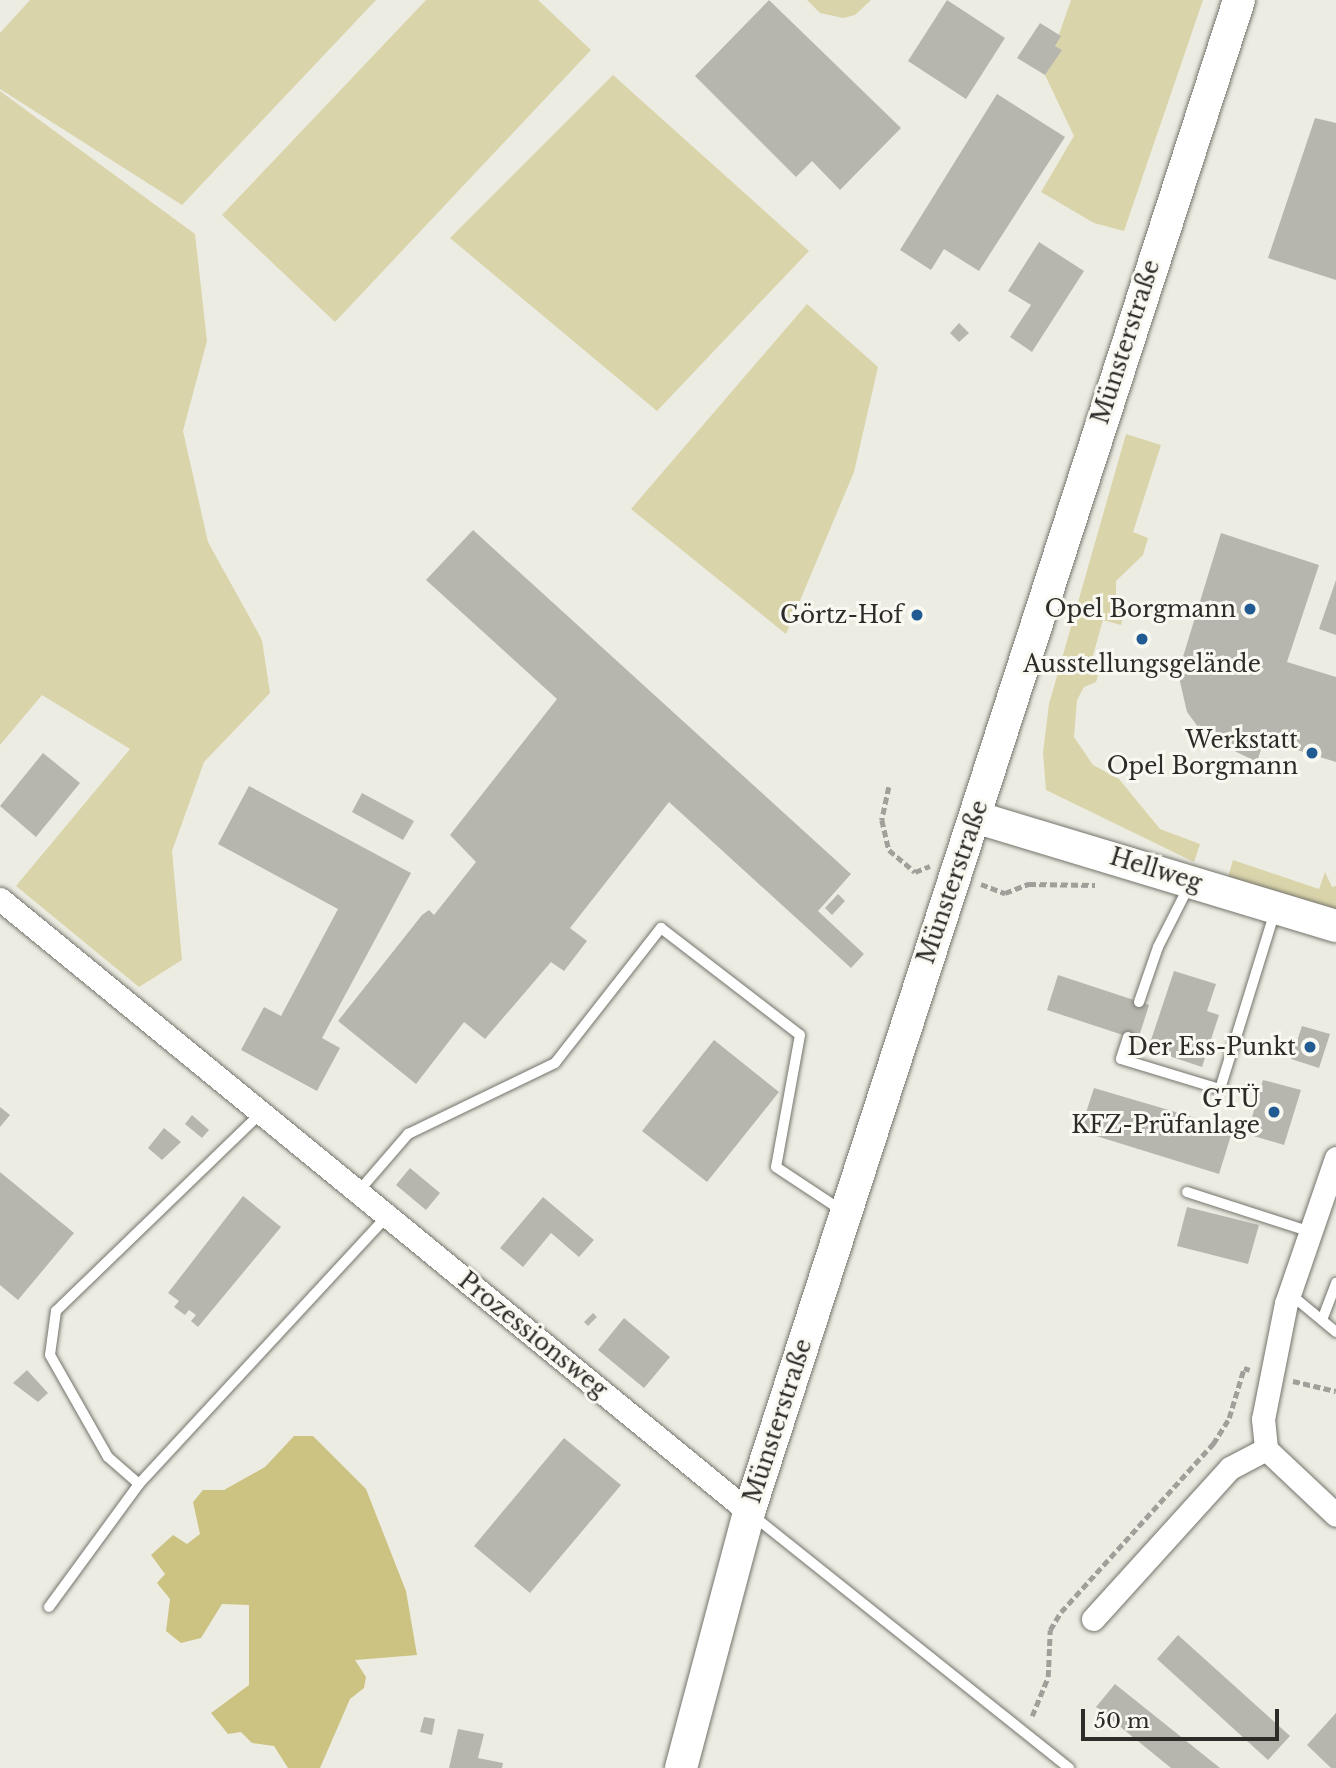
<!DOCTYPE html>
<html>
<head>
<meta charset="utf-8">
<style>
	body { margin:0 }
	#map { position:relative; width:1336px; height:1768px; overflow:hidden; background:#edece3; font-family:"Libre Baskerville",serif }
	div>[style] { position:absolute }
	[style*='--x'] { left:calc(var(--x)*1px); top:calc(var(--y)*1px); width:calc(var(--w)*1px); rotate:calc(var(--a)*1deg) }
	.green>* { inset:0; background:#d9d4aa }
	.water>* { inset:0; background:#ccc383 }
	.building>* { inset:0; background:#b7b6ae }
	.path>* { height:4.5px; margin-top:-2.25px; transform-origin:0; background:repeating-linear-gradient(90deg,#a09f99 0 7px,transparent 0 10.5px) }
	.roads { filter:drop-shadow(0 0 2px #74746c) drop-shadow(0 0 2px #74746c) }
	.lane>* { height:10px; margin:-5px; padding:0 5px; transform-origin:5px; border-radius:5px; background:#fff }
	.street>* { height:23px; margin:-11.5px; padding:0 11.5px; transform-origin:11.5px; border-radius:11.5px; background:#fff }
	.secondary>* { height:32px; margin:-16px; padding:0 16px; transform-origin:16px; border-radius:16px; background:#fff }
	.dots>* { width:19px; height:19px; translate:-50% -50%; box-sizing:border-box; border:4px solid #faf9f1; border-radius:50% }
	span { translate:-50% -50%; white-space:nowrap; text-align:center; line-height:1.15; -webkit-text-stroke:6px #faf9f1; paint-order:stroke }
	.street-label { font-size:23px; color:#2d2c29 }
	.poi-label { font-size:23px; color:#2d2c29 }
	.right { translate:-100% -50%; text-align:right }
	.scale { position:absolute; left:1081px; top:1709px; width:198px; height:32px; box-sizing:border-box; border:4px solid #2d2c29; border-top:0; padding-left:9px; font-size:21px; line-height:24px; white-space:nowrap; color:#2d2c29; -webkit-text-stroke:5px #faf9f1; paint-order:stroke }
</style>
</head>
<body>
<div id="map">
	<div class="green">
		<i style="clip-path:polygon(30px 0,376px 0,182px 205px,0 89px,0 33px)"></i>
		<i style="clip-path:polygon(426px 0,538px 0,591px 50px,335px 322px,222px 215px)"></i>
		<i style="clip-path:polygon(807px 0,871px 0,855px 15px,843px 18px,820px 13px)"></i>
		<i style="clip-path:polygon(1071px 0,1203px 0,1124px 231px,1094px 223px,1041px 192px,1074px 136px,1045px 75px,1061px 50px,1055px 46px)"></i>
		<i style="clip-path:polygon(613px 75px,809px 251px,657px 411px,450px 238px)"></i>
		<i style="clip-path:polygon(0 91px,195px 234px,207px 341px,183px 431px,208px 542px,262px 640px,270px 693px,204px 762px,172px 851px,182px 960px,139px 987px,16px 886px,130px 749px,42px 695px,0 745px)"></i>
		<i style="clip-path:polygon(807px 304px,878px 367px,854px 472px,786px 634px,631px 509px)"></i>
		<i style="clip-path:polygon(1126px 434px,1161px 445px,1133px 532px,1148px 538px,1143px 555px,1116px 581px,1116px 595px,1125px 610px,1121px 625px,1103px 620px,1090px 666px,1100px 669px,1096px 682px,1084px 687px,1077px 700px,1074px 737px,1093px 765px,1119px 779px,1160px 829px,1200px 844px,1194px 862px,1046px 790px,1043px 753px,1049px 704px)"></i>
		<i style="clip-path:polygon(1233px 860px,1319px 889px,1325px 872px,1332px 887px,1336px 886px,1336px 911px,1228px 877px)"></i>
	</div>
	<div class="water">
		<i style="clip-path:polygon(294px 1436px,313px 1436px,366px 1489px,406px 1591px,417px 1655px,355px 1660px,366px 1677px,364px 1688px,350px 1699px,320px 1768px,288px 1768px,274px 1746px,252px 1743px,241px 1732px,228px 1734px,211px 1713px,249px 1685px,249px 1605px,222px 1604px,201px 1638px,181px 1643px,166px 1631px,170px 1599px,157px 1583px,165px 1574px,151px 1555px,173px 1535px,187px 1544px,200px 1534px,193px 1502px,203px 1490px,224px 1490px,265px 1467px)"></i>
	</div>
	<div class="building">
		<i style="clip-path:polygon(769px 0,901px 128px,840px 190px,812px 161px,796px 177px,695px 76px)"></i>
		<i style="clip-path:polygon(947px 0,1005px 38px,966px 99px,908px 61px)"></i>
		<i style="clip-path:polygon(1040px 23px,1061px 36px,1055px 46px,1062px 50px,1045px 75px,1017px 58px)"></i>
		<i style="clip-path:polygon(997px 94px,1065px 137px,979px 271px,944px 249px,931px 270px,900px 250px)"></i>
		<i style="clip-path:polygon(1315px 118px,1336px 123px,1336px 280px,1268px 258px)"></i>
		<i style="clip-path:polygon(1039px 242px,1084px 271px,1032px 352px,1010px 337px,1031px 305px,1008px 291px)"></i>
		<i style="clip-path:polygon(959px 323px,969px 333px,959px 342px,950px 333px)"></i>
		<i style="clip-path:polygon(473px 530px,851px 874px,818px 911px,864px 954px,851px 968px,669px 802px,570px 928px,587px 941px,564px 971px,551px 962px,485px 1039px,464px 1022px,416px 1084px,338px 1021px,422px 915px,429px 910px,434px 915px,476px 862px,450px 835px,557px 699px,426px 580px)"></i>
		<i style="clip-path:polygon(1221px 533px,1319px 565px,1287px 662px,1336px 677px,1336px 762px,1264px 740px,1257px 762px,1210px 739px,1206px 743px,1198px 735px,1201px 731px,1187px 712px,1178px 673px)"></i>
		<i style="clip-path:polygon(1336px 580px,1336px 635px,1319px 629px)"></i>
		<i style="clip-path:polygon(43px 753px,80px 783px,36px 837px,0 806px)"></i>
		<i style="clip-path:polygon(249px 786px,411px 873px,322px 1038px,340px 1048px,317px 1091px,241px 1050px,264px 1007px,281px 1016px,338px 909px,218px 844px)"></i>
		<i style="clip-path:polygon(362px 793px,414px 821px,403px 840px,352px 812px)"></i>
		<i style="clip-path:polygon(838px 894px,845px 901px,832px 915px,825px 908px)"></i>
		<i style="clip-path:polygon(1174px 971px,1216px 984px,1207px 1011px,1219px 1015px,1202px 1067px,1148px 1049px)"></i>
		<i style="clip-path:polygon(1058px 975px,1149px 1005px,1138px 1040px,1047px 1010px)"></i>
		<i style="clip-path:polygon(1302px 1026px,1330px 1034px,1319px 1068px,1291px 1059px)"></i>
		<i style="clip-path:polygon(714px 1040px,779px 1092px,707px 1182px,642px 1131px)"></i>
		<i style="clip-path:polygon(1263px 1080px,1301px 1090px,1284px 1145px,1247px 1134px)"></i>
		<i style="clip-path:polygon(1094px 1088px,1233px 1129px,1219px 1174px,1080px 1131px)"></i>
		<i style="clip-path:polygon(0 1107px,10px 1115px,0 1127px)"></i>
		<i style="clip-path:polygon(192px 1115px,209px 1130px,202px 1138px,185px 1124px)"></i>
		<i style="clip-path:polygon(164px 1128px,181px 1142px,162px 1160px,148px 1148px)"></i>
		<i style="clip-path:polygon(410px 1168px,440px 1193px,426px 1210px,396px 1185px)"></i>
		<i style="clip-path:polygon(0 1172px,74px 1233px,18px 1300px,0 1285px)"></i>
		<i style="clip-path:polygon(243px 1196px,281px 1227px,198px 1327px,191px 1321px,196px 1315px,189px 1310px,185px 1315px,174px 1307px,179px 1301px,168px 1293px)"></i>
		<i style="clip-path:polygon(543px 1197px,594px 1240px,579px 1257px,551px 1233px,523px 1267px,500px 1248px)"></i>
		<i style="clip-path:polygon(1187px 1207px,1259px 1225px,1248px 1264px,1177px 1246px)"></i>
		<i style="clip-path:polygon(593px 1313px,597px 1317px,588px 1326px,584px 1322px)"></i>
		<i style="clip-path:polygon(624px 1318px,670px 1357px,644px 1388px,598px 1350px)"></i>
		<i style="clip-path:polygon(27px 1370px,48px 1393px,38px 1402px,13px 1383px)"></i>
		<i style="clip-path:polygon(564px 1438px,621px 1485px,530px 1593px,474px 1546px)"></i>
		<i style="clip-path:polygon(1178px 1635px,1290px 1736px,1268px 1760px,1157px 1659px)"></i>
		<i style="clip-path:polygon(1115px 1684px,1220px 1768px,1171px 1768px,1096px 1707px)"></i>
		<i style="clip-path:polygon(1336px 1713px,1336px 1768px,1331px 1768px,1307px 1745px)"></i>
		<i style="clip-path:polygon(424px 1717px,435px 1719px,432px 1735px,420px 1732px)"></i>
		<i style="clip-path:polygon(458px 1729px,484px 1734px,478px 1758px,503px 1763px,502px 1768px,449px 1768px)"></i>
	</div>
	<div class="path">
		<i style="--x:889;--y:787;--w:34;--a:102"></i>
		<i style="--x:882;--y:820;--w:31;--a:77"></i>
		<i style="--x:889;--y:850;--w:34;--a:40"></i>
		<i style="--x:915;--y:872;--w:16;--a:-22"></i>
		<i style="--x:981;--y:884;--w:26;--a:21"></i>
		<i style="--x:1005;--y:893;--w:26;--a:-21"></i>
		<i style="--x:1029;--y:884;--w:66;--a:0.9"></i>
		<i style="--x:1293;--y:1381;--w:44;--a:13.1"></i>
		<i style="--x:1032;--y:1716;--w:42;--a:-67.7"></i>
		<i style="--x:1048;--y:1677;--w:47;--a:-87.6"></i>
		<i style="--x:1050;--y:1630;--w:21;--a:-59"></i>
		<i style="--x:1061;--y:1612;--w:227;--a:-47.9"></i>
		<i style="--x:1213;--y:1444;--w:31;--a:-58"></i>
		<i style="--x:1229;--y:1418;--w:52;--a:-73.3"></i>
		<i style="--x:1244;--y:1368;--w:6;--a:18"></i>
	</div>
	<div class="roads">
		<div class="lane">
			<i style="--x:1139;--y:1002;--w:58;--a:-70.9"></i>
			<i style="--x:1158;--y:947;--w:68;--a:-63.1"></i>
			<i style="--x:1128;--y:1037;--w:23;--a:108"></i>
			<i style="--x:1121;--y:1059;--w:103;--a:16.9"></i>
			<i style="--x:1220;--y:1089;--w:186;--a:-72.8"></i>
			<i style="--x:261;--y:1113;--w:285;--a:136"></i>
			<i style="--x:56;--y:1311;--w:44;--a:97.8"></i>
			<i style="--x:50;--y:1355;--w:117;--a:60.4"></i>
			<i style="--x:108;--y:1457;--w:41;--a:41.1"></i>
			<i style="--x:139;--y:1484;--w:365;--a:-47.2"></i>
			<i style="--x:358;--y:1192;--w:77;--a:-49.2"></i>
			<i style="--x:408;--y:1134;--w:163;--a:-25.8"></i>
			<i style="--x:555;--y:1063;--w:172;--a:-51.9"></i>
			<i style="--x:661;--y:928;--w:175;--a:37.6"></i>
			<i style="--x:800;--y:1035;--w:134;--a:100.3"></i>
			<i style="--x:776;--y:1167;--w:82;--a:33.5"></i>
			<i style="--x:1187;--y:1192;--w:130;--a:17.9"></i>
			<i style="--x:1289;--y:1293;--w:61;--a:39.7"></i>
			<i style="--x:1322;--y:1320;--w:40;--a:-69"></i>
			<i style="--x:751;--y:1514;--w:407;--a:38.6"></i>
			<i style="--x:49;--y:1607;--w:152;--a:-53.8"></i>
		</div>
		<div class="street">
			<i style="--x:0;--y:899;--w:968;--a:39.3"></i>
			<i style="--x:1336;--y:1158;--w:153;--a:109"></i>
			<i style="--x:1286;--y:1303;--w:118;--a:101.2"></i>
			<i style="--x:1263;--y:1419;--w:30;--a:84"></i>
			<i style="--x:1266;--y:1449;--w:96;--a:43.3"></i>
			<i style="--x:1093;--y:1619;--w:204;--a:-47.8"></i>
			<i style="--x:1230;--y:1468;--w:41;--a:-27.8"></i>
		</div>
		<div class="secondary">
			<i style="--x:975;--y:817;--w:377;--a:16.8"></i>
			<i style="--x:681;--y:1768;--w:265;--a:-75.1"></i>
			<i style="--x:749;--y:1512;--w:1589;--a:-72.04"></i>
		</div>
	</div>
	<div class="dots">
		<i style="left:1250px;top:609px;background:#225a92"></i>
		<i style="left:917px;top:615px;background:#225a92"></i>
		<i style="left:1142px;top:639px;background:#225a92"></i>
		<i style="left:1312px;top:753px;background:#225a92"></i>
		<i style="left:1310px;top:1047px;background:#225a92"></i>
		<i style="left:1274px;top:1112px;background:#225a92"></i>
	</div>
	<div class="street-label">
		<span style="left:1126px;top:342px;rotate:-72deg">Münsterstraße</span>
		<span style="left:1156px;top:870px;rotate:17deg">Hellweg</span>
		<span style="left:953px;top:882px;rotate:-71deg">Münsterstraße</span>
		<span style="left:533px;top:1335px;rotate:39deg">Prozessionsweg</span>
		<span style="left:778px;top:1421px;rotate:-72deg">Münsterstraße</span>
	</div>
	<div class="poi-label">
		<span class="right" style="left:1236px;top:609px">Opel Borgmann</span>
		<span class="right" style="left:903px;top:615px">Görtz-Hof</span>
		<span style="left:1142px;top:664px">Ausstellungsgelände</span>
		<span class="right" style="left:1298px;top:753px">Werkstatt<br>Opel Borgmann</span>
		<span class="right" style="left:1296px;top:1047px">Der Ess-Punkt</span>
		<span class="right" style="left:1260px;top:1112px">GTÜ<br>KFZ-Prüfanlage</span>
	</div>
	<div class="scale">50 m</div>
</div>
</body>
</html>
